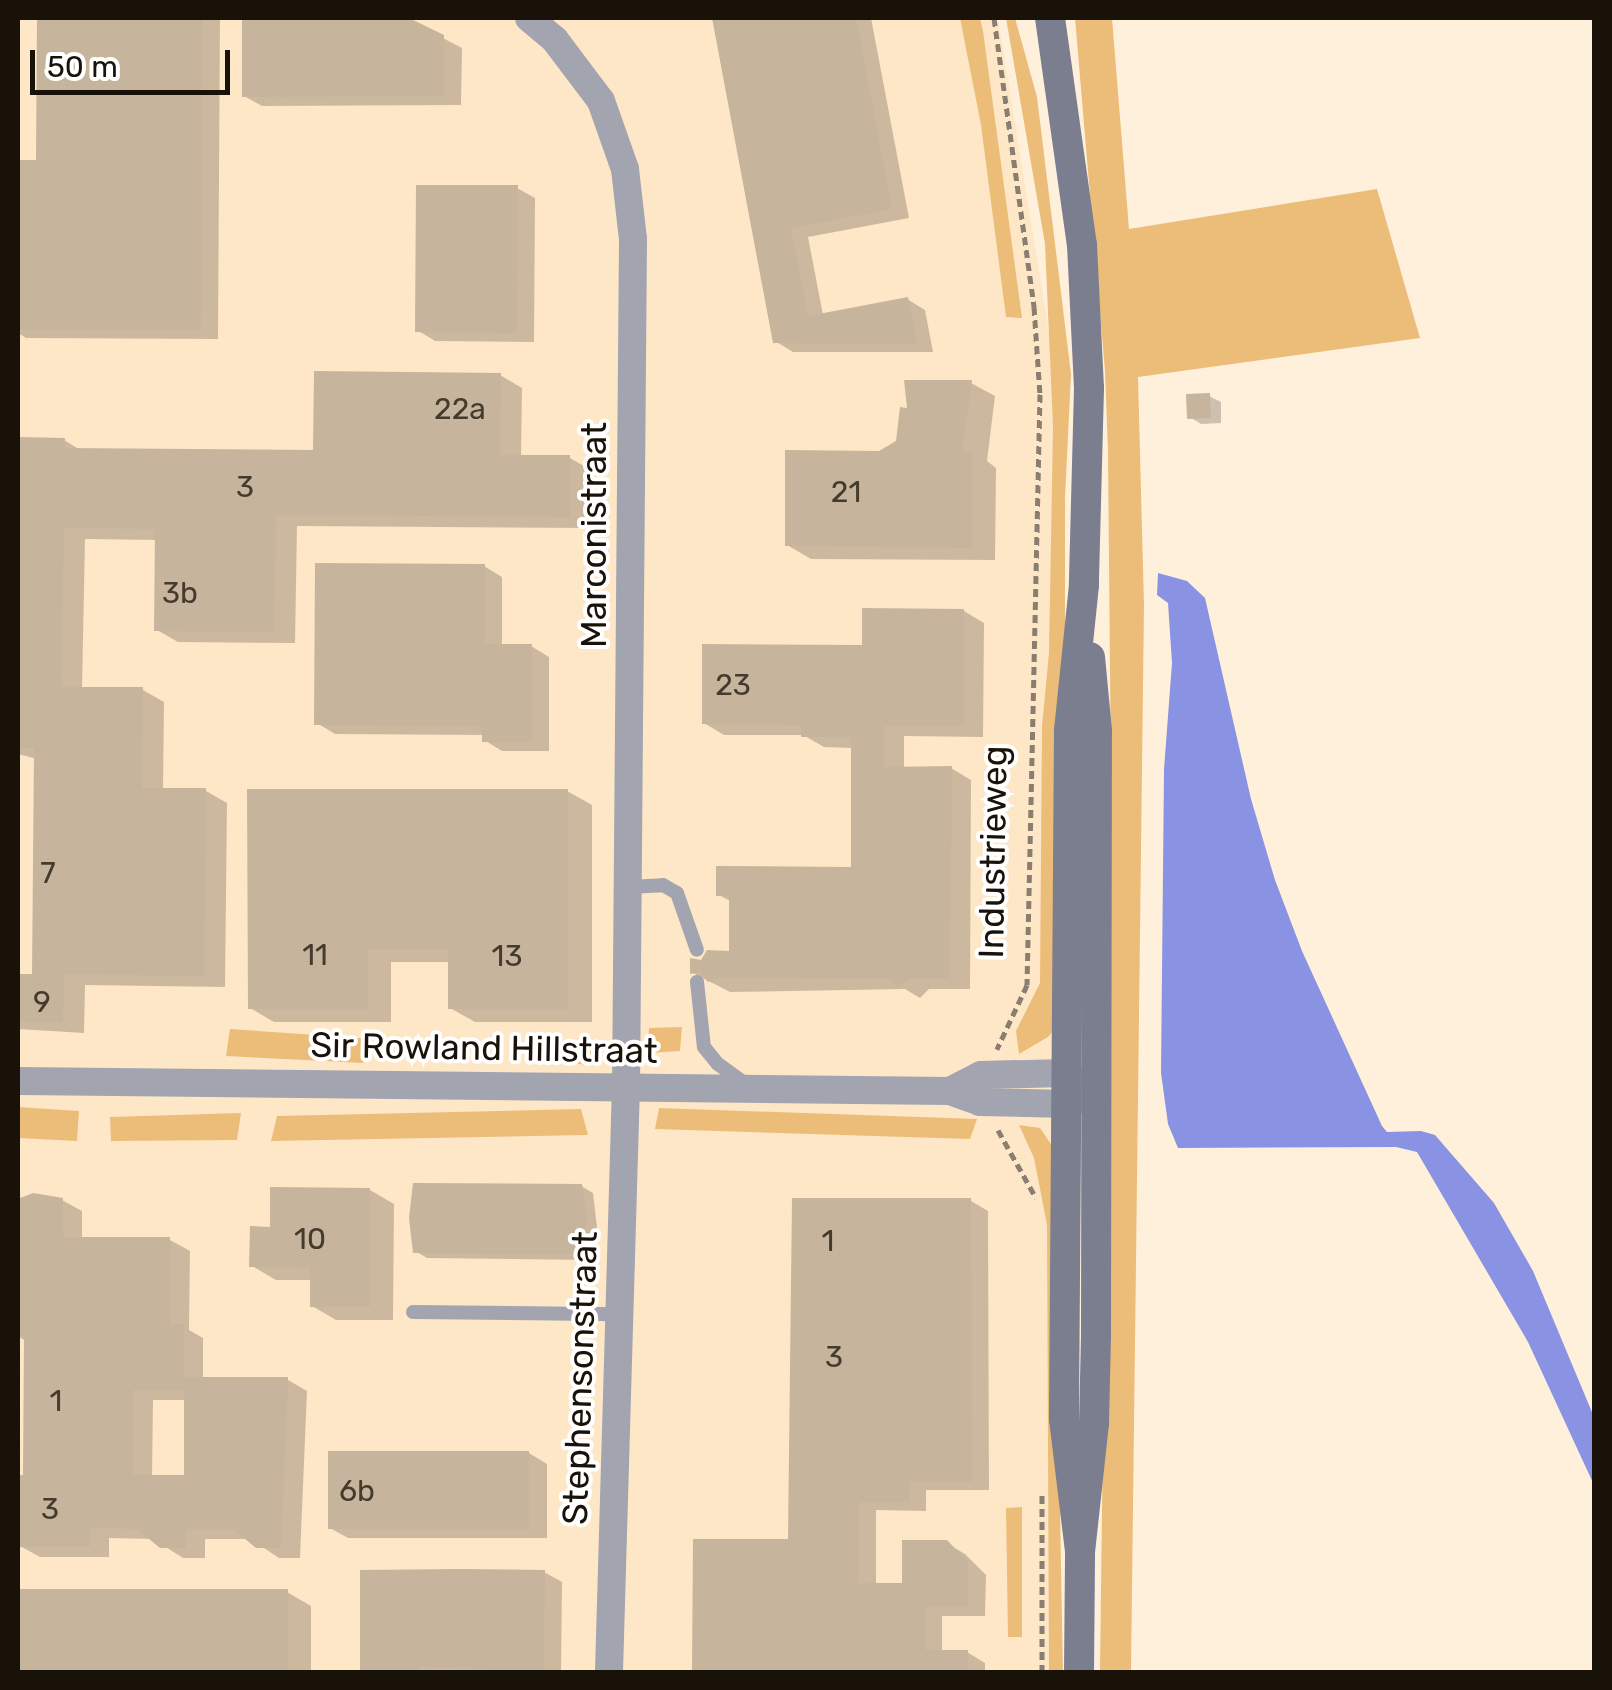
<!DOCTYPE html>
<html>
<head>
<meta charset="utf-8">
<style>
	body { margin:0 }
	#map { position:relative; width:1612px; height:1690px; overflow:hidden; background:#fff0dc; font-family:Rubik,sans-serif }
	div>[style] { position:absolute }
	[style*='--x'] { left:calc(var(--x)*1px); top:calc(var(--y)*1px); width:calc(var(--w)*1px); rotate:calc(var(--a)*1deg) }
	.built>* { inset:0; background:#fee7c7 }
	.green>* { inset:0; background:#ecbd79 }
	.water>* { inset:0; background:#8a93e3 }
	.shadow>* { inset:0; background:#0003 }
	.building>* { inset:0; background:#c6b49c }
	.path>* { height:5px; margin-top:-2.5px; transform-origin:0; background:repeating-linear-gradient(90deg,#897e70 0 8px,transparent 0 13px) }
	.lane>* { height:14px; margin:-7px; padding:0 7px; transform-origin:7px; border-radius:7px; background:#a2a4b0 }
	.street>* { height:28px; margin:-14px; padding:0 14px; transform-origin:14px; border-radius:14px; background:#a2a4b0 }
	.secondary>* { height:30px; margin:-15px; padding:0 15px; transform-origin:15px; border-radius:15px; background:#7b7e8f }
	span { translate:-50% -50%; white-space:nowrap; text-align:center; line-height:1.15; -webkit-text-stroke:8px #fff; paint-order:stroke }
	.number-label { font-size:30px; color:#443a2e }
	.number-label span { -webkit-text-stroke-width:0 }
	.street-label { font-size:35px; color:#181209 }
	.frame { position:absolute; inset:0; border:20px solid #181209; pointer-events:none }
	.scale { position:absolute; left:30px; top:50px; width:200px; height:45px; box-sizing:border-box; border:5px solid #181209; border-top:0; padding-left:12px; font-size:30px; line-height:35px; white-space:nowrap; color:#181209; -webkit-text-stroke:8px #fff; paint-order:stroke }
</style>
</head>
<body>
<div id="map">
	<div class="built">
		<i style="clip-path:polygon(18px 18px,998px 18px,1058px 388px,1056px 989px,1062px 1672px,18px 1672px)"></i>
	</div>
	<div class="green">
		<i style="clip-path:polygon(960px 18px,980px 18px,983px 31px,1022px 318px,1006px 317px,981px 125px)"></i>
		<i style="clip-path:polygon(1006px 18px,1015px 18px,1037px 97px,1071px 374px,1065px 498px,1065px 836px,1058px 1025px,1048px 1037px,1019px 1054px,1016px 1031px,1040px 983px,1042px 726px,1049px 653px,1053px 426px,1045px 244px)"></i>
		<i style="clip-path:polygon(1075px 18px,1112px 18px,1129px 229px,1377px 189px,1420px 338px,1138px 377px,1144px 605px,1131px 1672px,1100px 1672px,1111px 781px,1108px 451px,1105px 371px)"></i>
		<i style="clip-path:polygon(682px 1027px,680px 1051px,648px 1053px,649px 1028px)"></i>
		<i style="clip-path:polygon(230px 1029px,374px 1039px,363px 1063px,226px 1056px)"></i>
		<i style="clip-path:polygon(602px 1043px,596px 1066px,535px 1059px,536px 1046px)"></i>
		<i style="clip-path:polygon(18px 1107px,79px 1111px,77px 1141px,18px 1138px)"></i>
		<i style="clip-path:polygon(659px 1108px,977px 1119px,970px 1139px,655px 1129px)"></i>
		<i style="clip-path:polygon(581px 1109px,588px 1135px,271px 1141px,277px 1116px)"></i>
		<i style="clip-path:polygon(241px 1113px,237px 1140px,111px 1141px,110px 1117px)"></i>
		<i style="clip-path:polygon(1019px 1125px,1040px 1128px,1053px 1147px,1063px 1672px,1049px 1672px,1047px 1225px,1034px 1158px)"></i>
		<i style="clip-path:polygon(1022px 1507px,1022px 1637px,1008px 1637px,1006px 1508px)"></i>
	</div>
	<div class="water">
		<i style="clip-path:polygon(1158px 573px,1187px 581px,1205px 598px,1251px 799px,1275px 880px,1302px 951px,1382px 1126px,1387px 1132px,1421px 1131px,1435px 1135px,1494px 1203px,1533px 1271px,1594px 1417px,1594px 1485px,1528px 1342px,1417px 1152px,1396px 1147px,1178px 1148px,1168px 1124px,1161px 1073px,1164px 769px,1172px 663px,1168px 603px,1157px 595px)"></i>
	</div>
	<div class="shadow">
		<i style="clip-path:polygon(39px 18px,220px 18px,218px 339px,26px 338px,18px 333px,18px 162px,38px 162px)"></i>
		<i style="clip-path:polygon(245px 18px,404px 18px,462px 48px,461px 105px,262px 106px,244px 96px)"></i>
		<i style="clip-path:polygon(714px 18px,871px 18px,909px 218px,808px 237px,823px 315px,907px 299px,925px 310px,933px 352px,793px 352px,775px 341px)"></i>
		<i style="clip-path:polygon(517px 188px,535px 198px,534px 342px,435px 341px,417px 330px)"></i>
		<i style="clip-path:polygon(500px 375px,522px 388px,521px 457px,570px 458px,591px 470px,591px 528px,297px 526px,295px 643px,178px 642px,157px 630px,157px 540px,85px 539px,82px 689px,143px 690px,164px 702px,163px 790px,206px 791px,227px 803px,225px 987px,85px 985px,84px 1033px,18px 1029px,18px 976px,34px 976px,37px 759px,18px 754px,18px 571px,47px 571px,18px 539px,18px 440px,64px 440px,82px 451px,315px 452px)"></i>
		<i style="clip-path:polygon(971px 383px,995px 396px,987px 461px,996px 468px,995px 560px,811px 559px,787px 545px,879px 454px)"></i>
		<i style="clip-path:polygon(1209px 396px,1221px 402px,1221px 423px,1201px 424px,1190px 417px)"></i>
		<i style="clip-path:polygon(484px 566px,502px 577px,502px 646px,531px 646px,549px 657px,549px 751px,502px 751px,484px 740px,484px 735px,335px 734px,317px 723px)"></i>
		<i style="clip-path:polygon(964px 611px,984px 623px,983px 737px,904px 736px,904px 769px,951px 768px,971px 780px,970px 989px,929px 989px,920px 998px,905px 989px,730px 992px,693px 973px,703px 962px,731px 953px,732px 902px,719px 895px,853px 869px,853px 748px,824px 747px,803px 735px,724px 735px,704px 723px,865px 648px)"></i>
		<i style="clip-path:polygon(567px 791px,592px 805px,592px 1022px,475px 1022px,450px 1008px,450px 962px,391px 962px,391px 1022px,274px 1022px,250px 1008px)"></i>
		<i style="clip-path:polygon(581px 1186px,593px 1193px,597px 1227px,593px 1260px,427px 1258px,415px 1251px)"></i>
		<i style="clip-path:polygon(370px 1190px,394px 1204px,393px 1320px,336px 1320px,312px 1306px,312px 1280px,276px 1280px,252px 1266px,272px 1229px)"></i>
		<i style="clip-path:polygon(evenodd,33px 1196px,62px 1200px,82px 1211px,82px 1239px,170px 1240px,190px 1251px,189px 1330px,203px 1338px,203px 1379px,288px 1380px,307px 1391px,300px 1558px,279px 1558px,250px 1539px,205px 1539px,205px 1558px,183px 1558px,153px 1539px,109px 1538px,109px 1557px,40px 1557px,20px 1546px,26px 1477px,27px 1342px,18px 1336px,18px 1198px,33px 1196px,153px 1400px,187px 1400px,187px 1478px,152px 1478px,153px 1400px)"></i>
		<i style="clip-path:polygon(971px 1201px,988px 1211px,989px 1490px,926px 1490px,926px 1511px,876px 1510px,876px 1586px,904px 1586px,946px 1543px,965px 1554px,986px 1575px,985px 1616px,942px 1616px,942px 1652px,967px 1652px,985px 1663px,985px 1672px,694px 1672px,695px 1541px,790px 1542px)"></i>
		<i style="clip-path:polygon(529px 1453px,547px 1464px,547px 1538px,348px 1538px,330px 1528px)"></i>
		<i style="clip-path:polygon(362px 1572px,544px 1572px,562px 1582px,561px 1672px,363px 1672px)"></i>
		<i style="clip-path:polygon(287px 1592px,311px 1606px,311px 1672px,18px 1672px,18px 1666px)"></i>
	</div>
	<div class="building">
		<i style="clip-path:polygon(37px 18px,202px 18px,201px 330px,18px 329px,18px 160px,36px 160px)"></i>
		<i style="clip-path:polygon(242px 18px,409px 18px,444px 35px,444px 96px,242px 97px)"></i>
		<i style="clip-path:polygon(712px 18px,856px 18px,892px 209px,791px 228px,808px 316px,908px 297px,917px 344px,773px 343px)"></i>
		<i style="clip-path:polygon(416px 185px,518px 185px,517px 333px,415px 332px)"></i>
		<i style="clip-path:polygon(314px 371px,501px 373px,500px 455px,570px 455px,570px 517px,276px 515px,274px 632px,154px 631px,155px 529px,64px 528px,61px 687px,143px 687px,142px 788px,206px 788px,204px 976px,64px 974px,63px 1022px,18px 1022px,18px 974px,32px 974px,34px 748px,18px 748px,18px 437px,65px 438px,65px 448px,313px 450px)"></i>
		<i style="clip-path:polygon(904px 380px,972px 380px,962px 452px,972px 452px,972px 548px,785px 546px,785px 450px,879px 451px,896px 441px,900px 407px,907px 408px)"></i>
		<i style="clip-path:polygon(1210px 393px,1211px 418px,1187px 419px,1186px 394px)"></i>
		<i style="clip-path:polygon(315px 563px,485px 564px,485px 644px,532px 644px,532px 742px,482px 742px,482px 726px,314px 725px)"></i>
		<i style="clip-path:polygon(862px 608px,964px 609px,964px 726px,884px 726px,884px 767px,952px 766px,950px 979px,908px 979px,898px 988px,890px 979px,715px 978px,708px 982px,700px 972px,690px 974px,690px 958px,701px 960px,707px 950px,729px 951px,729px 896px,716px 896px,716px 866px,851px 867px,851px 737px,801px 737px,801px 725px,702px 724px,702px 644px,862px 645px)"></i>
		<i style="clip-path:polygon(247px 789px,568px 789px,568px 1009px,448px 1009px,448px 949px,368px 949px,368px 1009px,248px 1009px)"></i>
		<i style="clip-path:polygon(413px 1183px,582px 1184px,587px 1219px,581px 1254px,413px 1253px,409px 1218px)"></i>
		<i style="clip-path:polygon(270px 1187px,370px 1188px,370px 1307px,310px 1307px,310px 1268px,249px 1267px,250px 1226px,270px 1227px)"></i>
		<i style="clip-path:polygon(33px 1193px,63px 1198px,63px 1237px,170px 1237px,170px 1324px,184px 1324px,184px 1390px,133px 1390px,133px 1475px,184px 1475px,184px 1377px,288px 1377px,281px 1548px,256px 1548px,233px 1529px,186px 1529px,186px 1548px,160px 1548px,137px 1529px,90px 1528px,90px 1547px,18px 1547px,18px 1475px,23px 1475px,24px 1336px,18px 1336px,18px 1199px)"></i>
		<i style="clip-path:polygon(792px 1198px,971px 1198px,972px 1482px,909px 1481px,909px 1502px,859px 1502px,859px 1583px,902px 1583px,902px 1540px,947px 1540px,968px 1562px,968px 1607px,925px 1607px,925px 1650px,968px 1650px,968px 1672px,692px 1672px,693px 1539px,788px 1539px)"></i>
		<i style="clip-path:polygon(328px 1451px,529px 1451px,529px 1529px,328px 1529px)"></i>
		<i style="clip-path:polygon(461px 1569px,545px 1570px,544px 1672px,420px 1667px,420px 1672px,360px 1672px,360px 1570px)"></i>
		<i style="clip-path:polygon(18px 1589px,288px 1589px,288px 1672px,18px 1672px)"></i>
	</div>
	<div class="path">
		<i style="--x:994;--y:18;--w:292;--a:82.1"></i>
		<i style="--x:1034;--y:307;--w:87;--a:86.1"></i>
		<i style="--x:1040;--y:394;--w:591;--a:91.26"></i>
		<i style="--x:1027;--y:985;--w:71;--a:115.1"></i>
		<i style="--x:998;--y:1130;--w:78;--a:60.8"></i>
		<i style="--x:1042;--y:1672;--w:179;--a:-90"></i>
	</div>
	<div class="lane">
		<i style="--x:628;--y:887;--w:35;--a:-3"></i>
		<i style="--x:663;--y:885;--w:16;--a:30"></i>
		<i style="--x:677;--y:893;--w:60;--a:70.7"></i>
		<i style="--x:697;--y:982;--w:65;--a:83.9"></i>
		<i style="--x:704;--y:1047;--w:22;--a:51"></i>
		<i style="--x:718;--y:1064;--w:37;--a:36"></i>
		<i style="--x:413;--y:1312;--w:206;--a:0.6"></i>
	</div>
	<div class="street">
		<i style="--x:529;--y:18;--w:34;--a:40"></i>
		<i style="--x:555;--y:40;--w:76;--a:53"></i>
		<i style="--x:601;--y:101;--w:72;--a:70.6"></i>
		<i style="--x:625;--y:169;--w:70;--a:83.5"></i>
		<i style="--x:633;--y:239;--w:846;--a:90.47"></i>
		<i style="--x:626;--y:1085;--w:587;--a:91.66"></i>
		<i style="--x:18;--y:1081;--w:932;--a:0.61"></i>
		<i style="--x:950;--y:1091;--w:32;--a:20"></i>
		<i style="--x:980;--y:1102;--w:87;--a:1.3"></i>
		<i style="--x:1067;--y:1104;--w:31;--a:-22"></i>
		<i style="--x:1096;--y:1092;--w:35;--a:-147"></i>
		<i style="--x:1067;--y:1073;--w:86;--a:178.7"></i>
		<i style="--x:981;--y:1075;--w:35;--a:153"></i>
	</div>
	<div class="secondary">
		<i style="--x:1050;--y:18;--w:229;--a:82"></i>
		<i style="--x:1082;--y:245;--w:143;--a:87.2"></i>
		<i style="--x:1089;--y:388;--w:197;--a:91.5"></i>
		<i style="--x:1084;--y:585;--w:147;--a:95.9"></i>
		<i style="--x:1069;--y:731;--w:688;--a:90.42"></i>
		<i style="--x:1064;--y:1419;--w:134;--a:83.1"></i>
		<i style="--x:1079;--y:1672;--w:120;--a:-89.5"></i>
		<i style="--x:1080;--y:1552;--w:129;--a:-83.8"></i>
		<i style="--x:1094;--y:1424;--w:89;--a:-88.7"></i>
		<i style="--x:1096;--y:1335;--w:604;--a:-89.91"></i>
		<i style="--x:1097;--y:731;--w:74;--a:-95.4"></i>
	</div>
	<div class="number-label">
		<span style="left:460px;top:409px">22a</span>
		<span style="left:245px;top:487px">3</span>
		<span style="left:846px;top:492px">21</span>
		<span style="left:180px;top:593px">3b</span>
		<span style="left:733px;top:685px">23</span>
		<span style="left:48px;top:873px">7</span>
		<span style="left:315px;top:955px">11</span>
		<span style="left:507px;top:956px">13</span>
		<span style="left:42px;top:1002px">9</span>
		<span style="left:310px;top:1239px">10</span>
		<span style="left:828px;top:1241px">1</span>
		<span style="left:834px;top:1357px">3</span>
		<span style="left:56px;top:1401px">1</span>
		<span style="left:357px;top:1491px">6b</span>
		<span style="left:50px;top:1509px">3</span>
	</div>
	<div class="street-label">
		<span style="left:594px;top:535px;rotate:-90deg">Marconistraat</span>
		<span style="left:993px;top:852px;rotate:-89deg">Industrieweg</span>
		<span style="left:484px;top:1048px;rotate:1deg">Sir Rowland Hillstraat</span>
		<span style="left:580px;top:1378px;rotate:-88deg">Stephensonstraat</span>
	</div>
	<div class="frame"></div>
	<div class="scale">50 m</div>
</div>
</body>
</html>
